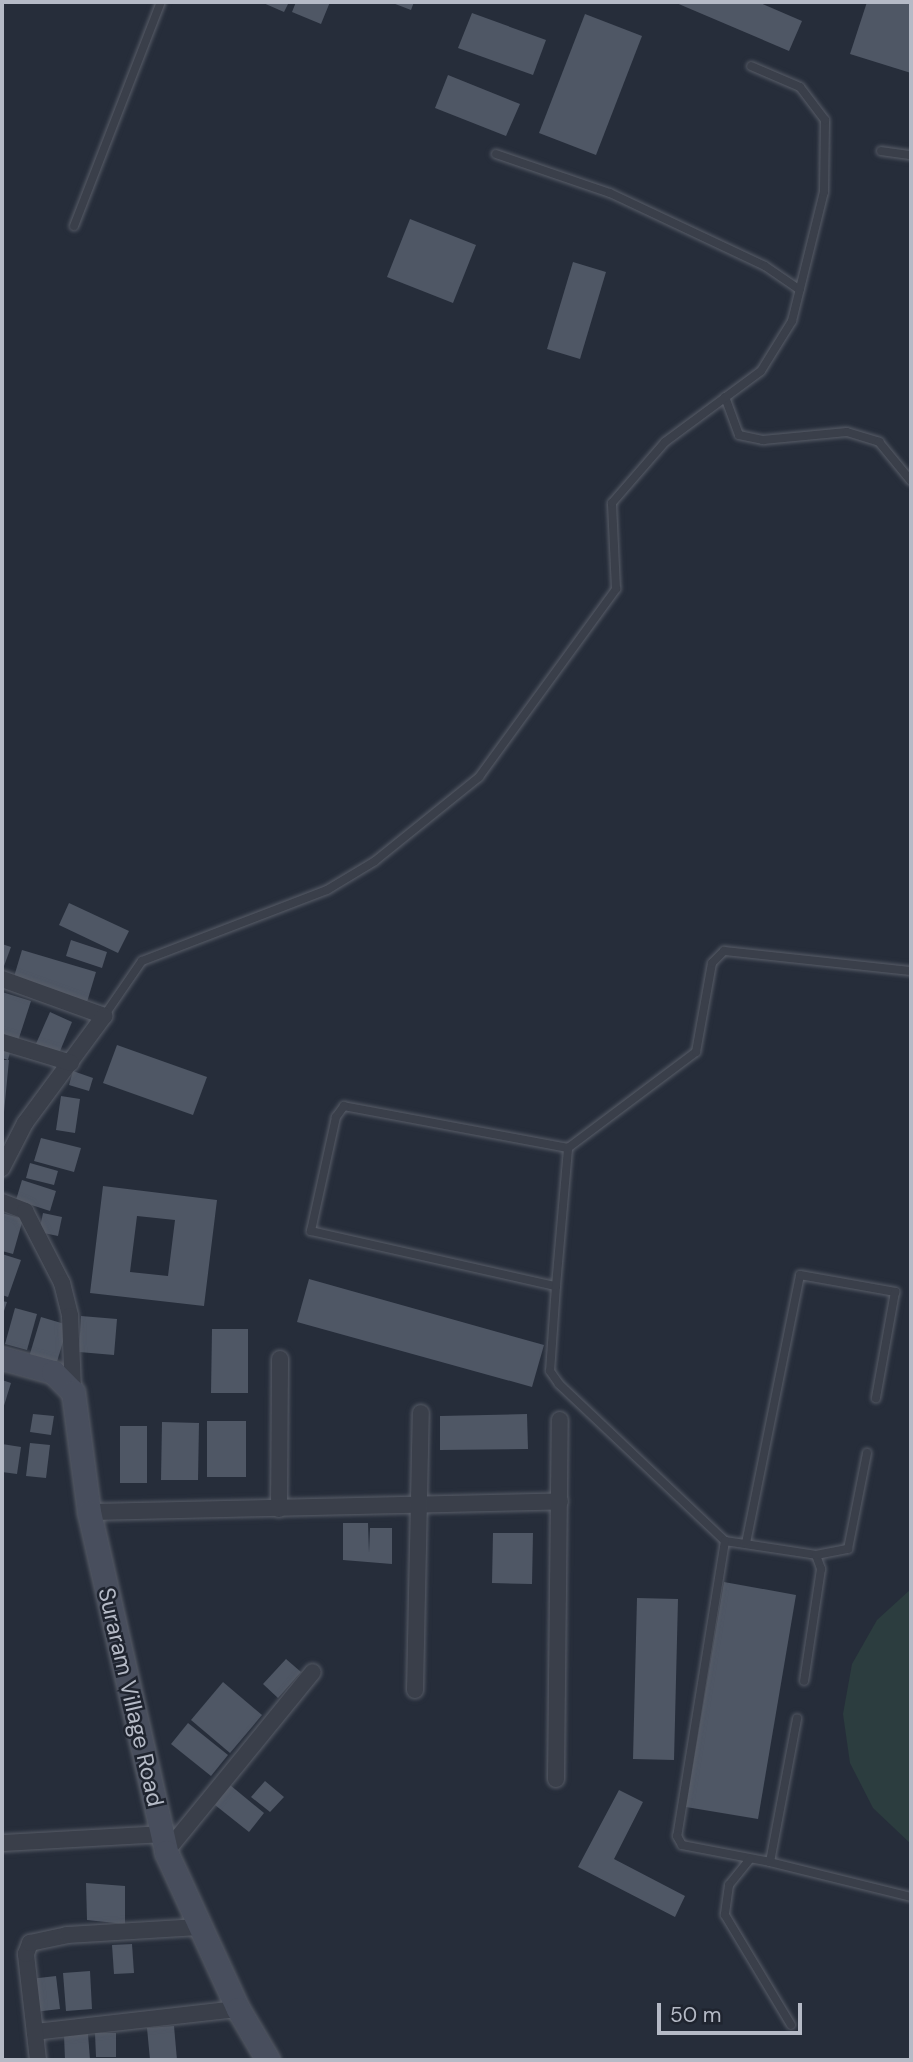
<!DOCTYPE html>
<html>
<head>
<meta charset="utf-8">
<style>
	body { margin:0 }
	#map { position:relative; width:913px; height:2062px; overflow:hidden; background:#262d3a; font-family:"DM Sans",sans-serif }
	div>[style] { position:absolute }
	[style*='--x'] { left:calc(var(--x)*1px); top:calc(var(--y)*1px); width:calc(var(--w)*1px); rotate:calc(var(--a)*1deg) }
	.green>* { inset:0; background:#2c3d3f }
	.building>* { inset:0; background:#4f5765 }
	.roads { filter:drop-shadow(0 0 2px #585d68) drop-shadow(0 0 2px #585d68) }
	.service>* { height:8px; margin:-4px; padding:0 4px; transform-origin:4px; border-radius:4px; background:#3a3f4a }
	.minor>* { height:16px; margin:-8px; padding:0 8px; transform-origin:8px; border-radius:8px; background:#3a3f4a }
	.secondary>* { height:23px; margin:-11.5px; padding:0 11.5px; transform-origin:11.5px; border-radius:11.5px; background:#484e5d }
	span { translate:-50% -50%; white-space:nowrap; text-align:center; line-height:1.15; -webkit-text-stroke:5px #1f242f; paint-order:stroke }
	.street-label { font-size:23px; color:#b5bac6 }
	.frame { position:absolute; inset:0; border:4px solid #b5bac6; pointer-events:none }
	.scale { position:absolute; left:657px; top:2003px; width:145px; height:32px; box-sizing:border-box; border:4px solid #b5bac6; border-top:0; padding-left:9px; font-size:21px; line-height:24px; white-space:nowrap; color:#b5bac6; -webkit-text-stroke:5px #1f242f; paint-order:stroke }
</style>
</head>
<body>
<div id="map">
	<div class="green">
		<i style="clip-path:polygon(911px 1589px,911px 1844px,873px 1808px,850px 1763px,843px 1714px,852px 1664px,877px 1620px)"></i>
	</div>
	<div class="building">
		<i style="clip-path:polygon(261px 2px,289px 2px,284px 12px)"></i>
		<i style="clip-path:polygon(296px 2px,330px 2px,321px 24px,292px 12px)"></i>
		<i style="clip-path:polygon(390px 2px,414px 2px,411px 10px)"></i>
		<i style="clip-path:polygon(674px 2px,758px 2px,802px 21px,789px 51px)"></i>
		<i style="clip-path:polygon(867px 2px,911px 2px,911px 73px,850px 54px)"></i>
		<i style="clip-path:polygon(472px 13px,546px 40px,533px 75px,458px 48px)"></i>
		<i style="clip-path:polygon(585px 14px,642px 36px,596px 155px,539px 133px)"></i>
		<i style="clip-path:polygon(448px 75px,520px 104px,506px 136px,435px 108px)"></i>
		<i style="clip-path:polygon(410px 219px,476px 245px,453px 303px,387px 277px)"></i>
		<i style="clip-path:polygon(573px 262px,606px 272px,580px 359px,547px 349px)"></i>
		<i style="clip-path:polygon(69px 903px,129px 931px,118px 953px,59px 925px)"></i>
		<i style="clip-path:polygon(71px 940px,107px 952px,102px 968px,66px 956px)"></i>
		<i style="clip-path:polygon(2px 944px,11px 947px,4px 966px,2px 965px)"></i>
		<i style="clip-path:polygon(22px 950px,96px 972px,87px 1002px,13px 980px)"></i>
		<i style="clip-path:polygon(2px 992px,31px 1001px,18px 1041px,2px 1036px)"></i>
		<i style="clip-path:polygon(50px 1012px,72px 1022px,58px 1056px,35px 1046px)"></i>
		<i style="clip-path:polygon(2px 1045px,11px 1048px,8px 1060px,2px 1058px)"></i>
		<i style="clip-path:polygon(117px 1045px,207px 1077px,193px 1115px,103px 1083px)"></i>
		<i style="clip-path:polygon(2px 1060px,9px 1060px,4px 1112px,2px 1112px)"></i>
		<i style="clip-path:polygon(73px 1071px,93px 1078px,89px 1091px,69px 1085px)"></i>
		<i style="clip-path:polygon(61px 1096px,80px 1099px,75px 1133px,56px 1130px)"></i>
		<i style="clip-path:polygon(41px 1138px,81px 1148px,74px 1172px,34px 1161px)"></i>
		<i style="clip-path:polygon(30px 1163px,58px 1171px,54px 1185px,26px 1178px)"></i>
		<i style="clip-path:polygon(22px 1180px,56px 1191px,50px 1211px,16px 1200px)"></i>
		<i style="clip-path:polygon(evenodd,103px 1186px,217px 1200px,204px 1306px,90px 1293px,103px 1186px,137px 1216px,175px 1220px,168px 1276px,130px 1272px,137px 1216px)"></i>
		<i style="clip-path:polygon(2px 1213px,23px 1219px,13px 1254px,2px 1251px)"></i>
		<i style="clip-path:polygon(43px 1213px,62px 1217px,58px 1236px,39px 1232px)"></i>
		<i style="clip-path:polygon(2px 1254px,21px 1260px,8px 1297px,2px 1295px)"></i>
		<i style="clip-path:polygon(309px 1279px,544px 1345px,532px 1387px,297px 1322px)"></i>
		<i style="clip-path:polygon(2px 1301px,7px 1302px,2px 1317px)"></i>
		<i style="clip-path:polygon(15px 1308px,37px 1314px,27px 1350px,5px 1344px)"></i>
		<i style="clip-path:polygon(81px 1316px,117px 1319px,114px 1355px,79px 1352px)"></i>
		<i style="clip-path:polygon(41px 1317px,68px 1325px,56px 1365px,29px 1357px)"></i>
		<i style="clip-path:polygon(212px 1329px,248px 1329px,248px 1393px,211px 1393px)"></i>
		<i style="clip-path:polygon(2px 1380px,11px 1383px,2px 1412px)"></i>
		<i style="clip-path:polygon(33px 1414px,54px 1416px,51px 1435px,30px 1432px)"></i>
		<i style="clip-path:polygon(527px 1414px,528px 1449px,440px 1450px,440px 1416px)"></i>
		<i style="clip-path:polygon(207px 1421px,246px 1421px,246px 1477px,207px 1477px)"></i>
		<i style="clip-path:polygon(162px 1422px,199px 1423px,198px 1480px,161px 1480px)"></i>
		<i style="clip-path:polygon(120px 1426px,147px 1426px,147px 1483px,120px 1483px)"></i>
		<i style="clip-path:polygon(30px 1443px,50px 1445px,46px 1478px,26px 1476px)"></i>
		<i style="clip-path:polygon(2px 1444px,21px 1447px,17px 1474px,2px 1472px)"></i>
		<i style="clip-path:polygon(343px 1523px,368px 1523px,369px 1553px,370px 1528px,392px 1528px,392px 1564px,343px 1560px)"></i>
		<i style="clip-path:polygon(493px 1533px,533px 1533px,532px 1584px,492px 1583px)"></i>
		<i style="clip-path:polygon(724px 1582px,796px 1595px,758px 1819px,686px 1807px)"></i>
		<i style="clip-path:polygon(637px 1598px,678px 1599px,674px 1760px,633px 1759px)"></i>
		<i style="clip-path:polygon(286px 1659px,301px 1672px,278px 1698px,263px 1684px)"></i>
		<i style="clip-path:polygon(223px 1682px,262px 1715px,230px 1753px,191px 1720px)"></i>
		<i style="clip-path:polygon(188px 1723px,228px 1755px,211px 1776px,171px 1744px)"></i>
		<i style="clip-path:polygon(265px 1781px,284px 1797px,270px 1812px,251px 1797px)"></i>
		<i style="clip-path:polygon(230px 1785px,264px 1813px,249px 1832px,215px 1805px)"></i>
		<i style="clip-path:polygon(619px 1790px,643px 1802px,614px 1859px,685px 1896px,675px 1917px,578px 1867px)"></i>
		<i style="clip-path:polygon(86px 1883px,125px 1886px,125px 1924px,87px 1920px)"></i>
		<i style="clip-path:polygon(132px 1944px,134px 1973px,114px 1974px,112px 1945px)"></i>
		<i style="clip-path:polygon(90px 1971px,92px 2009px,66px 2011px,63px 1973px)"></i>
		<i style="clip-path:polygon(56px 1976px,60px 2009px,34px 2012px,30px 1979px)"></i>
		<i style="clip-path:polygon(174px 2026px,177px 2060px,150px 2060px,147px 2028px)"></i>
		<i style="clip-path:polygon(95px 2033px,116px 2033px,116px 2057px,96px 2057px)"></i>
		<i style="clip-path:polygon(88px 2034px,90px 2060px,65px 2060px,64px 2035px)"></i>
	</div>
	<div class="roads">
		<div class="service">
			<i style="--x:881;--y:151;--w:30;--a:8"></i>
			<i style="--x:496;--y:154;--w:120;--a:18.9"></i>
			<i style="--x:610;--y:193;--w:171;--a:25.2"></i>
			<i style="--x:765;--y:266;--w:42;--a:34.4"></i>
			<i style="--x:74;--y:226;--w:240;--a:-68.8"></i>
			<i style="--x:725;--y:397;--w:40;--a:69.8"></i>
			<i style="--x:739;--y:435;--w:25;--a:12"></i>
			<i style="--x:763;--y:440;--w:84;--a:-5.4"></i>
			<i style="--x:847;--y:432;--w:34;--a:17"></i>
			<i style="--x:879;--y:442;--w:50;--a:50.6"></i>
			<i style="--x:104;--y:1016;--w:67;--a:-55.4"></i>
			<i style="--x:142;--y:961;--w:198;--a:-21"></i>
			<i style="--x:327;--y:890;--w:56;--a:-31.1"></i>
			<i style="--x:375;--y:861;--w:134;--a:-38.9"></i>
			<i style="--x:479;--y:777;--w:233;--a:-53.9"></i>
			<i style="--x:616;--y:589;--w:86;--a:-92.7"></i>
			<i style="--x:612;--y:503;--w:81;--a:-49"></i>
			<i style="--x:665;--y:442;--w:119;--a:-36.5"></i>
			<i style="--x:761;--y:371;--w:59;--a:-58.2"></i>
			<i style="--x:792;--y:321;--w:133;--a:-76.1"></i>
			<i style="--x:824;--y:192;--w:72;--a:-89.2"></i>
			<i style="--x:825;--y:120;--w:41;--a:-127.1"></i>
			<i style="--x:800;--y:87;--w:53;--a:-156.8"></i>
			<i style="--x:568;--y:1148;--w:228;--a:-169.4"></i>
			<i style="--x:344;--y:1106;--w:14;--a:126"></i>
			<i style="--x:336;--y:1117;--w:117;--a:102.4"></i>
			<i style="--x:311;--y:1231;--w:251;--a:12.7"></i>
			<i style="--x:556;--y:1286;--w:85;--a:94"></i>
			<i style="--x:550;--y:1371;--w:16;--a:55"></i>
			<i style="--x:559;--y:1384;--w:228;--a:43.4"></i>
			<i style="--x:725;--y:1541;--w:92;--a:8.7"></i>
			<i style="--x:816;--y:1555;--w:15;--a:70"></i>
			<i style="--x:821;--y:1569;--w:113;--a:98.6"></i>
			<i style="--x:556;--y:1286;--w:139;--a:-85"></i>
			<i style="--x:568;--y:1148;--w:160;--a:-36.9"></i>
			<i style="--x:696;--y:1052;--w:90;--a:-79.8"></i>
			<i style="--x:712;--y:963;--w:17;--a:-45"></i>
			<i style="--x:724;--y:951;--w:188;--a:6.1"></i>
			<i style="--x:725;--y:1541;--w:299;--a:99.2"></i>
			<i style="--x:677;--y:1836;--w:10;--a:61"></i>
			<i style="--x:682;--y:1845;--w:90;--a:10.9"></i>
			<i style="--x:770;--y:1862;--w:146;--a:-79.3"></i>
			<i style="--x:746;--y:1543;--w:273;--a:-78.6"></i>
			<i style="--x:800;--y:1275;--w:97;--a:10.1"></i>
			<i style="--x:895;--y:1292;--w:108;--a:100.2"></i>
			<i style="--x:816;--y:1555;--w:33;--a:-11"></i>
			<i style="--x:848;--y:1549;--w:98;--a:-78.8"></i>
			<i style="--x:750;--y:1859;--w:33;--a:129"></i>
			<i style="--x:729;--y:1885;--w:30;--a:98"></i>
			<i style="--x:725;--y:1915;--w:128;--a:59"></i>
			<i style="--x:770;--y:1862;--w:145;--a:13.9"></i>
		</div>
		<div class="minor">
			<i style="--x:2;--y:979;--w:109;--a:19.9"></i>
			<i style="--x:104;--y:1016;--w:133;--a:126.4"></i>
			<i style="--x:25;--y:1123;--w:51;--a:117.1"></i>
			<i style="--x:2;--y:1042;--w:72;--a:16.9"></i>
			<i style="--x:2;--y:1202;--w:25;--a:21"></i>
			<i style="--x:25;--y:1211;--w:81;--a:62.8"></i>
			<i style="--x:62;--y:1283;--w:34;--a:76"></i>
			<i style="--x:70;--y:1316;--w:76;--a:87.7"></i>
			<i style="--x:279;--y:1509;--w:150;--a:-89.6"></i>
			<i style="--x:89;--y:1512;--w:471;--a:-1.3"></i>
			<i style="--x:415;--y:1690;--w:277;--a:-88.8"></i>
			<i style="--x:556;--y:1779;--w:359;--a:-89.4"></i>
			<i style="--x:2;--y:1843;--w:159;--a:-3.2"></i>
			<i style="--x:166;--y:1852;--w:232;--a:-50.8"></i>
			<i style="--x:35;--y:2032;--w:204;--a:-6.5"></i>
			<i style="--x:38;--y:2060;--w:107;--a:-96.5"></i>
			<i style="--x:26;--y:1954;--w:12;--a:-70"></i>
			<i style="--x:30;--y:1943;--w:38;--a:-12"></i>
			<i style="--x:67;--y:1935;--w:132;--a:-3.5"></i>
		</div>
		<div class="secondary">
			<i style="--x:2;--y:1358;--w:53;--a:15.4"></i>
			<i style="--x:53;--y:1372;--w:28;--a:45"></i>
			<i style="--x:73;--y:1392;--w:121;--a:82.4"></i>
			<i style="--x:89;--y:1512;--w:349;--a:77.2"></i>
			<i style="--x:166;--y:1852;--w:173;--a:65.4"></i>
			<i style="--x:238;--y:2009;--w:59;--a:59.5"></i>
		</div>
	</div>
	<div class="street-label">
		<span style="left:131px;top:1697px;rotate:77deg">Suraram Village Road</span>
	</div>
	<div class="frame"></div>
	<div class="scale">50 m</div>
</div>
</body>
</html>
